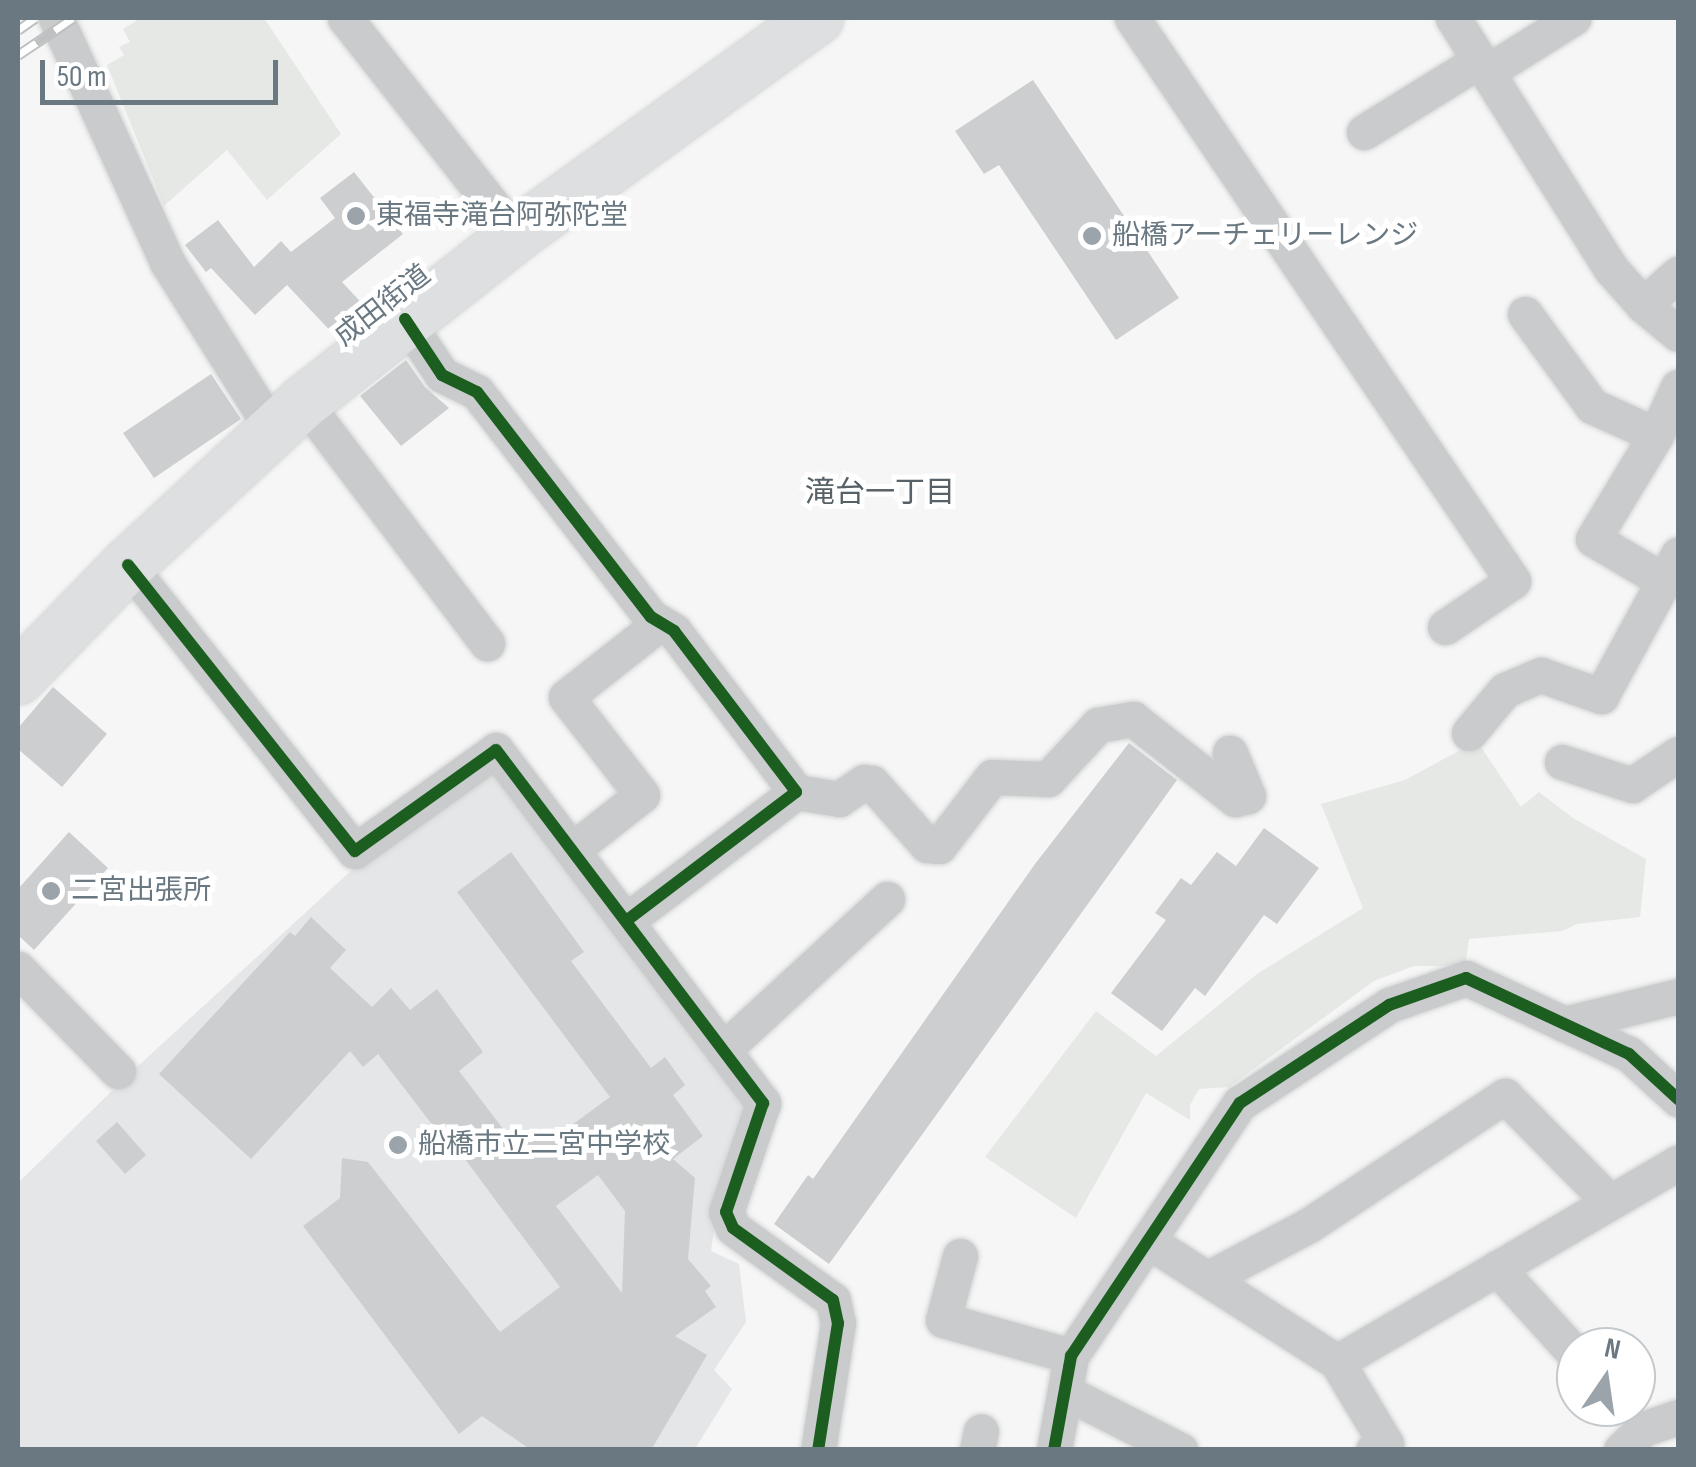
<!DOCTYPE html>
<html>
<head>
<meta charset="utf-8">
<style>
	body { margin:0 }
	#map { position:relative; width:1696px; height:1467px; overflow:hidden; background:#f6f6f6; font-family:"Sofia Sans Condensed","Noto Sans JP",sans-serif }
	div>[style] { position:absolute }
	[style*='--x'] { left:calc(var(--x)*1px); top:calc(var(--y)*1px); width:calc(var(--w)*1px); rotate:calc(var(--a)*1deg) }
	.built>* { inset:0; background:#e5e6e7 }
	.green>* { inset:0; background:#e5e8e4 }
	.building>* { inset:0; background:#cdcecf }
	.roads { filter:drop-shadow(0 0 2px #d2d3d3) drop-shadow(0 0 2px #d2d3d3) }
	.minor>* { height:35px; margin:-17.5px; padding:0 17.5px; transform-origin:17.5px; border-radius:17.5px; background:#c9cbcc }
	.highway>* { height:52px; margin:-26px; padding:0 26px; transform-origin:26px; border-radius:26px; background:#dedfe0 }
	.rail>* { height:11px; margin-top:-5.5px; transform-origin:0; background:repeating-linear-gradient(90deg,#fff 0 22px,#bfc0c1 0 44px); box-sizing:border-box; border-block:2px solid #bfc0c1 }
	.cycleway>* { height:12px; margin:-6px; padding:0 6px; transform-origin:6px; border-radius:6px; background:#1b5e20 }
	.dots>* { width:28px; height:28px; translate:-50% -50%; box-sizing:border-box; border:5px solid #fff; border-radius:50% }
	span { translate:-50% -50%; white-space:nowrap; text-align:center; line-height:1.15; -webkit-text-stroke:10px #fff; paint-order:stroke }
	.poi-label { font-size:28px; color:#6a7882 }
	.left { translate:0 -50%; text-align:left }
	.street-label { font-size:28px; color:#6a7882 }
	.neighbourhood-label { font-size:30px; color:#576168 }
	.frame { position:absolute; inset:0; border:20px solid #6a7882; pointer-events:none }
	.north { position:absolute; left:1556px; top:1327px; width:100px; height:100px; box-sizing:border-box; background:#fff; border:2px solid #c3c9cd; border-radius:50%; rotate:13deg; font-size:28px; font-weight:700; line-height:40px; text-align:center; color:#6a7882 }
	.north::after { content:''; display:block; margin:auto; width:35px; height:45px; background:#9ba4ab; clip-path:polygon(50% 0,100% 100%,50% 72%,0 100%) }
	.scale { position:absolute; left:40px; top:60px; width:238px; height:45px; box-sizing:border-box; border:5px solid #6a7882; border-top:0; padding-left:12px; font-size:30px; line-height:35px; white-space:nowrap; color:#6a7882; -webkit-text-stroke:8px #fff; paint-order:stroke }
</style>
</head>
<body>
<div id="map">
	<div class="built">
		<i style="clip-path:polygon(490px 769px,754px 1107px,715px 1222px,711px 1251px,739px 1264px,746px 1322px,714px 1370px,732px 1389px,695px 1449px,18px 1450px,18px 1183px,126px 1077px,366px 857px)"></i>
	</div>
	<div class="green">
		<i style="clip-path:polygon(141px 18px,264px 18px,341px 134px,267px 200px,227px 150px,164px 206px,107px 65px,124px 55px,119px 47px,130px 42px,123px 29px)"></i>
		<i style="clip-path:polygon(1477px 741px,1521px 807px,1539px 792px,1573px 818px,1646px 859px,1640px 917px,1577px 924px,1562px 931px,1469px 939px,1465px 966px,1414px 966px,1374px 981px,1229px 1087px,1199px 1089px,1190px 1105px,1190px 1120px,1146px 1093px,1076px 1218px,985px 1157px,1096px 1011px,1156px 1056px,1257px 974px,1363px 908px,1321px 804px,1405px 780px)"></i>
	</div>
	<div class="building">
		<i style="clip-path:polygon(1033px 80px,1179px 298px,1116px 340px,999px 165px,984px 174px,955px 131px)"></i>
		<i style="clip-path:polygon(354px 172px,403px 234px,342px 282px,370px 312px,337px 338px,287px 285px,255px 315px,211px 268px,206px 272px,185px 245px,218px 220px,254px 267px,281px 241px,291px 252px,335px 218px,320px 198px)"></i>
		<i style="clip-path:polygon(406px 360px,425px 387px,449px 408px,401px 446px,360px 396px)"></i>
		<i style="clip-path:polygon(211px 374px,241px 419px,154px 478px,123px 433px)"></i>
		<i style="clip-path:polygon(53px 687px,107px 734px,62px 787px,18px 749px,18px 728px)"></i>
		<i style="clip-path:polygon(1129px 743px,1177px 780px,829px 1264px,774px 1224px,808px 1175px,813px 1179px,1035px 864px)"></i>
		<i style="clip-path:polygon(1264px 828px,1319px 868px,1277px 924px,1264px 915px,1205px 996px,1195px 988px,1162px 1031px,1111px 993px,1166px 920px,1155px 913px,1181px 878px,1191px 885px,1217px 852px,1236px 866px)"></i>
		<i style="clip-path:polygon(69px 832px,108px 868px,34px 950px,18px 935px,18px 889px)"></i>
		<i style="clip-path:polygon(evenodd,511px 852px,584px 952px,571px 961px,651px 1068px,665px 1057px,685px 1085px,673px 1095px,703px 1136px,673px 1159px,695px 1178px,688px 1259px,711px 1286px,705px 1291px,716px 1307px,675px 1336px,707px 1355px,651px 1450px,531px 1450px,482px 1416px,459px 1434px,303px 1226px,340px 1198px,342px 1158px,368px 1162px,500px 1332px,560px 1287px,439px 1124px,434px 1127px,378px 1054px,363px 1067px,350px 1051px,251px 1159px,159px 1074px,290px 932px,295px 936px,311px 917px,346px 950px,330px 968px,372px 1007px,391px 988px,410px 1010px,437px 989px,483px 1052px,459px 1071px,516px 1146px,540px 1128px,550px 1141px,610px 1097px,457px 892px,511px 852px,598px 1175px,625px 1211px,622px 1293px,556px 1206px,598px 1175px)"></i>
		<i style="clip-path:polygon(117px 1122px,146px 1155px,125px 1174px,96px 1141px)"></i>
	</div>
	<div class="roads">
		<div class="minor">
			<i style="--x:56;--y:18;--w:268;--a:65.5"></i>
			<i style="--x:167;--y:262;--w:197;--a:57.8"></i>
			<i style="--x:345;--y:18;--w:276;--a:51.8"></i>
			<i style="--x:1132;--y:18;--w:680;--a:55.91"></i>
			<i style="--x:1513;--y:581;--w:82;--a:145.9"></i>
			<i style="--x:1453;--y:18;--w:298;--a:57.8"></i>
			<i style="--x:1612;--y:270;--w:47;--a:48.5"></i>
			<i style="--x:1643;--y:305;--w:45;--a:39.6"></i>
			<i style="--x:1487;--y:72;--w:102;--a:-32.1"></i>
			<i style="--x:1364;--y:132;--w:137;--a:-31.8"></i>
			<i style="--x:1643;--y:305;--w:47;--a:-41.5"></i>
			<i style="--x:1525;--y:314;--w:114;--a:53.9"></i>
			<i style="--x:1592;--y:406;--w:70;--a:24.4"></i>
			<i style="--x:405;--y:319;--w:67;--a:56.5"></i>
			<i style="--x:442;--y:375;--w:39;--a:26"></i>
			<i style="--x:477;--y:392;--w:284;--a:52.3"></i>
			<i style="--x:651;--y:617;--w:27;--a:31"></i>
			<i style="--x:674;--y:631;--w:202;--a:52.8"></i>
			<i style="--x:796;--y:792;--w:213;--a:142.8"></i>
			<i style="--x:304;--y:402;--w:303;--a:52.8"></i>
			<i style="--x:128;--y:565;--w:365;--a:51.6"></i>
			<i style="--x:355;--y:851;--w:173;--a:-35.6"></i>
			<i style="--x:496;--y:750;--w:443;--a:52.9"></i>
			<i style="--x:763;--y:1103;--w:115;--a:108.7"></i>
			<i style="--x:726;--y:1212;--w:17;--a:66"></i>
			<i style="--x:733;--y:1228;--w:123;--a:35.8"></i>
			<i style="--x:833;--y:1300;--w:24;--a:78"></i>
			<i style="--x:838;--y:1323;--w:129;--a:98.9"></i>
			<i style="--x:1664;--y:581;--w:82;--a:-149.4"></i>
			<i style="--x:1593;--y:539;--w:122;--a:-58.8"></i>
			<i style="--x:1656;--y:435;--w:53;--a:-65.4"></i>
			<i style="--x:1469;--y:733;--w:56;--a:-50.1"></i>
			<i style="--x:1505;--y:690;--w:39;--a:-23"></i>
			<i style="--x:1541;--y:675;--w:64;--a:19.3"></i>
			<i style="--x:1601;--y:696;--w:161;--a:-61.4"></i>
			<i style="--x:1562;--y:762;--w:74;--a:18.2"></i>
			<i style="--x:1632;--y:785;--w:55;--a:-34"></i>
			<i style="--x:796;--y:792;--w:44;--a:9.2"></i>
			<i style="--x:839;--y:799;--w:30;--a:-34"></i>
			<i style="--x:864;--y:782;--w:8;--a:7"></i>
			<i style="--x:872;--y:783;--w:83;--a:48.4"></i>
			<i style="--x:927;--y:845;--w:12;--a:5"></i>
			<i style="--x:939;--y:846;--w:87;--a:-52.5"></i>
			<i style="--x:992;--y:777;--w:56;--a:2"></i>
			<i style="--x:1048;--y:779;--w:74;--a:-47.2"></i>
			<i style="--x:1098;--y:725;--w:36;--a:-10"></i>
			<i style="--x:1133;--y:719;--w:130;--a:38.1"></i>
			<i style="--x:1235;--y:799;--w:13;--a:-13"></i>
			<i style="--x:1248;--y:796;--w:47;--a:-112.7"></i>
			<i style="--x:572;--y:850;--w:89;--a:-38.2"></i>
			<i style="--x:642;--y:795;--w:124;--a:-127.8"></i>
			<i style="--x:566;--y:697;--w:120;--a:-38.2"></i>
			<i style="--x:18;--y:969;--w:143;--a:45.6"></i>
			<i style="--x:1564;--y:1024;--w:117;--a:-13.8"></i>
			<i style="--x:723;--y:1050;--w:223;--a:-42.6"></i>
			<i style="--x:1148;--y:1241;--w:224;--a:32.6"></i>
			<i style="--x:1337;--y:1362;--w:96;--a:59.1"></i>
			<i style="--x:1386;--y:1444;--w:14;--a:155"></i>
			<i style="--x:960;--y:1256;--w:66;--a:104.9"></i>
			<i style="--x:943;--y:1320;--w:133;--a:15.7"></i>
			<i style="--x:1497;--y:1268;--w:118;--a:47.8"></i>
			<i style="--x:1209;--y:1278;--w:113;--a:-27.9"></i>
			<i style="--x:1309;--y:1225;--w:235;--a:-33.4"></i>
			<i style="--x:1505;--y:1096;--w:149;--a:45.3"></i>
			<i style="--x:1337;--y:1362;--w:395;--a:-30.3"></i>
			<i style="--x:1067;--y:1393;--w:127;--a:26.8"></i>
			<i style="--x:977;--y:1450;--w:19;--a:-78"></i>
			<i style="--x:1054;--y:1450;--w:96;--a:-79.7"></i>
			<i style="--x:1071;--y:1356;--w:304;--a:-56.3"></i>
			<i style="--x:1240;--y:1103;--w:178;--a:-33.3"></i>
			<i style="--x:1389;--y:1005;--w:82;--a:-19.3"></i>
			<i style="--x:1466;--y:978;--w:180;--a:25"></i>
			<i style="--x:1629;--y:1054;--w:67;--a:42.6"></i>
			<i style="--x:1621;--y:1450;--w:30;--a:-44"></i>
			<i style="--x:1643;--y:1429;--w:37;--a:-19"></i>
		</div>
		<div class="highway">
			<i style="--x:18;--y:678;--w:158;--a:-45.8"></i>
			<i style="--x:128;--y:565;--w:240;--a:-42.8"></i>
			<i style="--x:304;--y:402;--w:270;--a:-38.2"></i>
			<i style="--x:516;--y:235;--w:371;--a:-35.8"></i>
		</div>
	</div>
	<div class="rail">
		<i style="--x:18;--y:30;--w:21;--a:-35"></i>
		<i style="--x:18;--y:55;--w:66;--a:-33.9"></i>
	</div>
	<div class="cycleway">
		<i style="--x:405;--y:319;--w:67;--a:56.5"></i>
		<i style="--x:442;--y:375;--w:39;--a:26"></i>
		<i style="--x:477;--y:392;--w:284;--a:52.3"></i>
		<i style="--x:651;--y:617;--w:27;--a:31"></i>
		<i style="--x:674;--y:631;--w:202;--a:52.8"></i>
		<i style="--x:796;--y:792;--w:213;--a:142.8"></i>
		<i style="--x:128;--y:565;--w:365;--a:51.6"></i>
		<i style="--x:355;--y:851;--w:173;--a:-35.6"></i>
		<i style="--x:496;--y:750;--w:443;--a:52.9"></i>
		<i style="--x:763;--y:1103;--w:115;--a:108.7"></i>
		<i style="--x:726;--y:1212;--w:17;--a:66"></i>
		<i style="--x:733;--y:1228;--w:123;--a:35.8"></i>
		<i style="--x:833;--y:1300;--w:24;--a:78"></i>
		<i style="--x:838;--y:1323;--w:129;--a:98.9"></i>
		<i style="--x:1054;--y:1450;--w:96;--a:-79.7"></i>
		<i style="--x:1071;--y:1356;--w:304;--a:-56.3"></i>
		<i style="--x:1240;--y:1103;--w:178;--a:-33.3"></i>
		<i style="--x:1389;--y:1005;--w:82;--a:-19.3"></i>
		<i style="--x:1466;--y:978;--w:180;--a:25"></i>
		<i style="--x:1629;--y:1054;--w:67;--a:42.6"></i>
	</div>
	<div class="dots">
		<i style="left:356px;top:216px;background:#9ba4ab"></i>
		<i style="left:1092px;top:236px;background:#9ba4ab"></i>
		<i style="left:51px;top:891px;background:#9ba4ab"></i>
		<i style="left:398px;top:1145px;background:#9ba4ab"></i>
	</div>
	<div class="poi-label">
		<span class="left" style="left:376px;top:216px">東福寺滝台阿弥陀堂</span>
		<span class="left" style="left:1112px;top:236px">船橋アーチェリーレンジ</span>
		<span class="left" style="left:71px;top:891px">二宮出張所</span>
		<span class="left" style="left:418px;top:1145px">船橋市立二宮中学校</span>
	</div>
	<div class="street-label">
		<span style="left:383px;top:306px;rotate:-38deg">成田街道</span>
	</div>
	<div class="neighbourhood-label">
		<span style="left:880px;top:493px">滝台一丁目</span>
	</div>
	<div class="frame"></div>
	<div class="north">N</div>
	<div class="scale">50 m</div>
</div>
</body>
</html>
